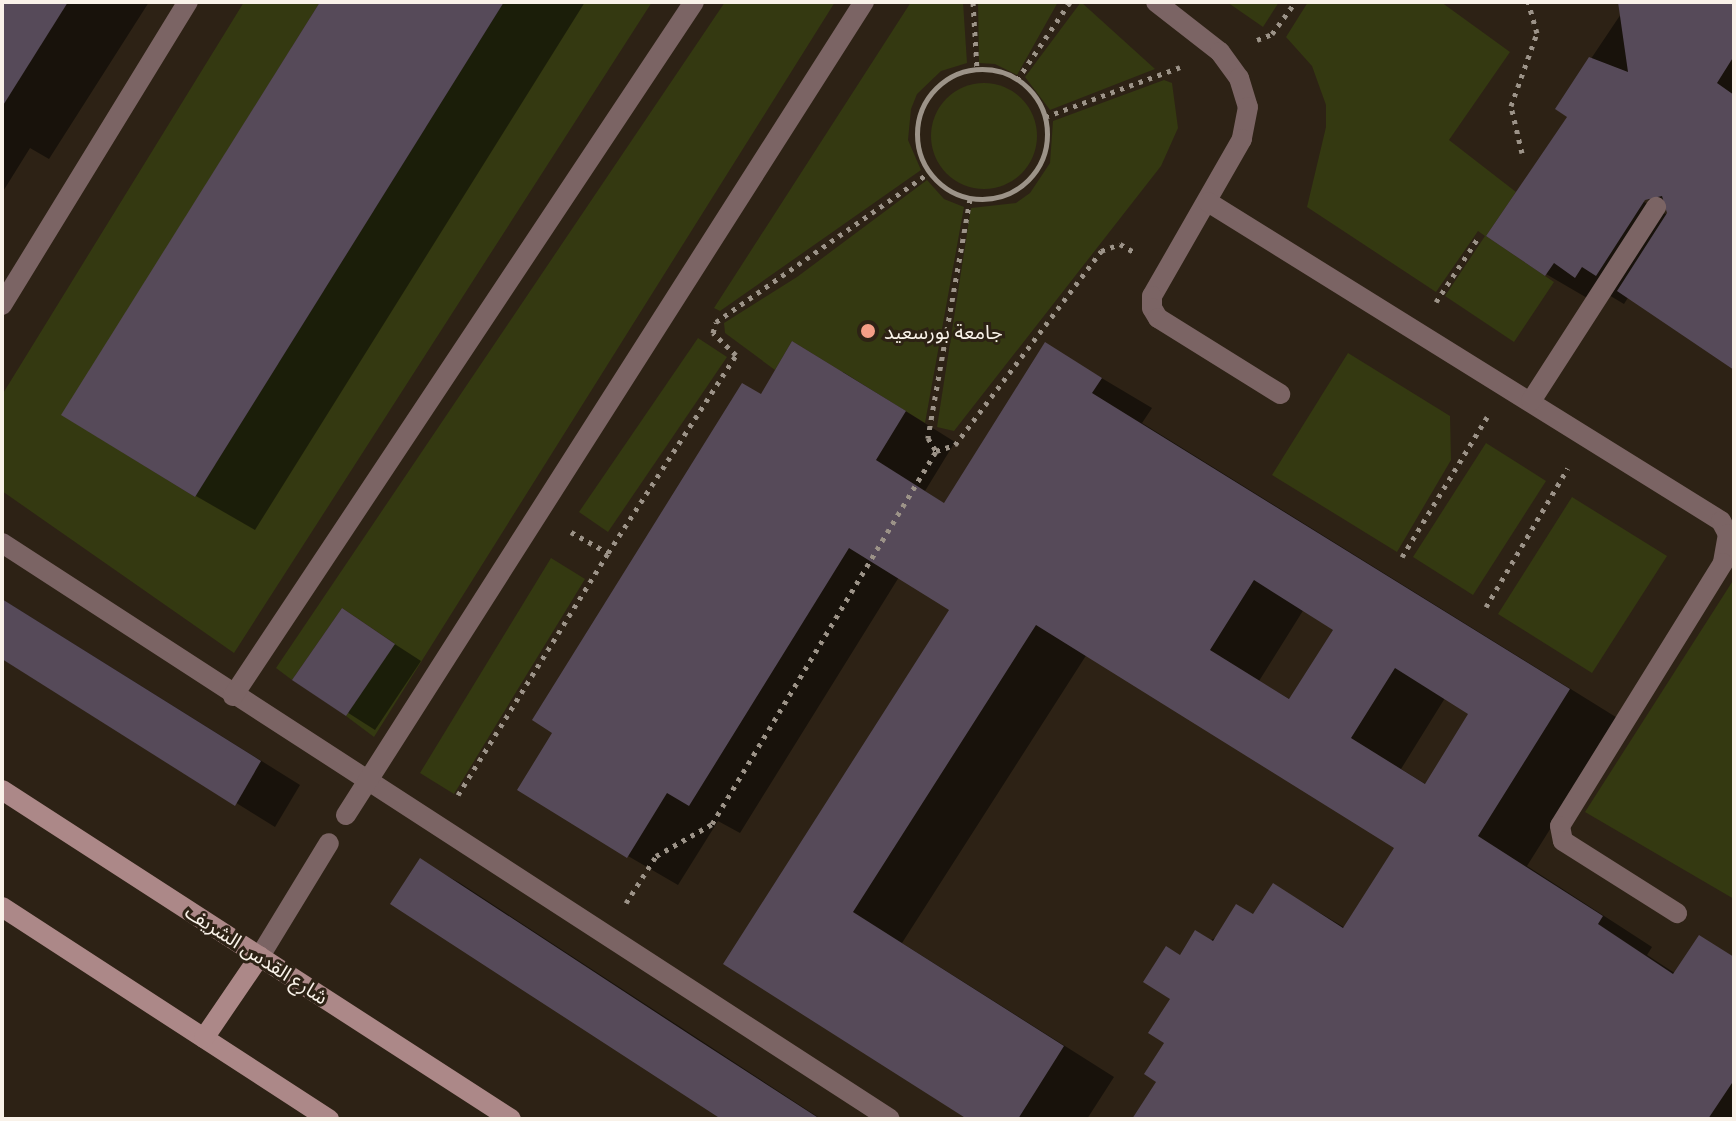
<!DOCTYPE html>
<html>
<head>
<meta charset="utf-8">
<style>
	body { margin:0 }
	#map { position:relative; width:1736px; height:1121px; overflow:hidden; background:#2d2215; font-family:"IBM Plex Sans","Noto Sans Arabic",sans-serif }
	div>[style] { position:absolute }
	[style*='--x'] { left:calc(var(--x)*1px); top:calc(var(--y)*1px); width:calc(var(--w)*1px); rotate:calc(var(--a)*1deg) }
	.green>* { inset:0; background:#343911 }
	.round { border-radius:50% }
	.shadow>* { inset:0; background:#0007 }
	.building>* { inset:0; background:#564a59 }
	.path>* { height:5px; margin-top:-2.5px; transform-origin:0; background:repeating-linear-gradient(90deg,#9c9388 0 4px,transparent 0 10px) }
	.path>.ring { margin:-2.5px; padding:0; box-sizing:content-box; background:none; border:5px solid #9c9388; border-radius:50% }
	.service>* { height:20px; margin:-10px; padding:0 10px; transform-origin:10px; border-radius:10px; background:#7b6464 }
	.secondary>* { height:20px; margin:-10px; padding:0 10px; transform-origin:10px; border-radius:10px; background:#ac8888 }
	.dots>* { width:22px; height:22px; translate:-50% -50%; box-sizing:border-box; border:4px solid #2d2215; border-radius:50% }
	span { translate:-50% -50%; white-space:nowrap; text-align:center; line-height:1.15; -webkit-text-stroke:6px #2d2215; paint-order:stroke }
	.poi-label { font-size:20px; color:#f9f2e9 }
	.left { translate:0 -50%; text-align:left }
	.street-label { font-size:20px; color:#f9f2e9 }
	.frame { position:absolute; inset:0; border:4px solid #f9f2e9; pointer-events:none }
</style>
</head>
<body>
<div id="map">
	<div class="green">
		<i style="clip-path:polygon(244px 2px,320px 2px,62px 415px,195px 497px,504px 2px,652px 2px,234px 653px,2px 491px,2px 395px)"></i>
		<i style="clip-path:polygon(725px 2px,835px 2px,374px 737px,346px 716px,394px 643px,342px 608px,292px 680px,276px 668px)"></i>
		<i style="clip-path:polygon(911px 2px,963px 2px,967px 63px,941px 71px,917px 94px,911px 109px,908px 140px,921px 170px,720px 311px,714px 308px)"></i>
		<i style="clip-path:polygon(978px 2px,1058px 2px,1017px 75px,995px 64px,979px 63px)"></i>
		<i style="clip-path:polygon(1081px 2px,1155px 69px,1050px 110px,1025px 77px)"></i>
		<i style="clip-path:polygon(1227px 2px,1279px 2px,1263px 27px)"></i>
		<i style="clip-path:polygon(1308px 2px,1441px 2px,1510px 52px,1449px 140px,1516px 192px,1486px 236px,1554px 282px,1514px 342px,1445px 296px,1485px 236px,1478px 231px,1436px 292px,1307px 207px,1326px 127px,1326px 105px,1312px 66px,1286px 37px)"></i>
		<i style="clip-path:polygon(1164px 80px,1172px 83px,1178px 128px,1161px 166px,954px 431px,937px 427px,971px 208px,1016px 203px,1030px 193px,1050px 163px,1053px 121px)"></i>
		<i class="round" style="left:931px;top:83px;width:106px;height:106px"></i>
		<i style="clip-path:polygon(927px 180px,944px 199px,964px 207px,925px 423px,792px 341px,775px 370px,725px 333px,724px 323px,797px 277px)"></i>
		<i style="clip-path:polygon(698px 338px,727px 357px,608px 532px,579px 512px)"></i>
		<i style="clip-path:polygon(1348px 353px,1450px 416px,1451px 460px,1397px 552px,1272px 475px)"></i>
		<i style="clip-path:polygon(1486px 443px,1546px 481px,1473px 595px,1413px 557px)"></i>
		<i style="clip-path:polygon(1572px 497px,1667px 556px,1592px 673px,1498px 614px)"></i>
		<i style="clip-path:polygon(551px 558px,585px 579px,454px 794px,420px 773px)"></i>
		<i style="clip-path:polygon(1734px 579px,1734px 899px,1585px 812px)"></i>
	</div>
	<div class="shadow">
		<i style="clip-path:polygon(2px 2px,149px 2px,49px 159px,30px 148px,2px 193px)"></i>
		<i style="clip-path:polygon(322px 2px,585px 2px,255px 530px,196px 496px)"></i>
		<i style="clip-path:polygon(evenodd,1616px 2px,1734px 2px,1734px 367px,1629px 296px,1624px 304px,1602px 291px,1594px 302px,1546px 274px,1569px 116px,1558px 108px,1625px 8px,1616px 2px,1637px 193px,1669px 211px,1669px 216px,1635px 197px,1637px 193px)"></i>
		<i style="clip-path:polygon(evenodd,1046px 345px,1152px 408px,1142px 423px,1619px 719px,1527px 866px,1652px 947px,1647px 955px,1676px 974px,1734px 957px,1734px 1119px,1134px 1119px,1159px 1081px,1181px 957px,1254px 916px,1274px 885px,1345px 928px,1397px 848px,1087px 654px,902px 943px,1114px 1077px,1087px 1119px,971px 1119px,726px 963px,952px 610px,899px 577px,740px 833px,718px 821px,678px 885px,628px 856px,762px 397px,843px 372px,955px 442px,925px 491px,945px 504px,1046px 345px,1304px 609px,1335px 629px,1291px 700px,1259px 681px,1304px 609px,1046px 345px,1445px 698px,1471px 714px,1427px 785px,1401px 769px,1445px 698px)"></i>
		<i style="clip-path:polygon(2px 599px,300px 785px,275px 827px,2px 657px)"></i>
		<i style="clip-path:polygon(342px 610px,421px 661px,375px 730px,295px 679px)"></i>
		<i style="clip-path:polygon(420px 861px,460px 883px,821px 1119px,725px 1119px)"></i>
	</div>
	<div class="building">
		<i style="clip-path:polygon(2px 2px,68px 2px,2px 107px)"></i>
		<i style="clip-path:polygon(320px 2px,504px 2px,195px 497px,61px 415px)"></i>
		<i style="clip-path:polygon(1618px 2px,1734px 2px,1734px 56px,1717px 83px,1734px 95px,1734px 370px,1617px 291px,1667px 213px,1662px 196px,1645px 200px,1596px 276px,1582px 267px,1575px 278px,1554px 263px,1545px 276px,1486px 236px,1567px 117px,1555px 109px,1589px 57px,1628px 72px)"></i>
		<i style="clip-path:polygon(evenodd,792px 341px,906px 411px,876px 460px,944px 503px,1045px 342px,1102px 378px,1092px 393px,1570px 689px,1478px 836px,1603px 916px,1598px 924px,1673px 974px,1699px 935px,1734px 957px,1734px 1080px,1708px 1119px,1132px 1119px,1156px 1082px,1144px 1074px,1164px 1043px,1148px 1033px,1170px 999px,1143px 982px,1166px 946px,1180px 955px,1195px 930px,1213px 941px,1236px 904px,1253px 914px,1273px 883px,1343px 928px,1394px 848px,1036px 625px,853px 912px,1064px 1046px,1018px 1119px,967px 1119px,723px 964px,949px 610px,849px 548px,689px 806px,667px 793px,627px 858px,517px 790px,552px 733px,532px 720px,742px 383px,761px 394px,792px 341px,1254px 580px,1333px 630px,1289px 699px,1210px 650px,1254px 580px,792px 341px,1395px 668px,1468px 714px,1425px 784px,1351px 738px,1395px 668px)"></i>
		<i style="clip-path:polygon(2px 599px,261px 761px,235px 806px,2px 659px)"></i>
		<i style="clip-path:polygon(342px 608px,395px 644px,346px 716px,292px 680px)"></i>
		<i style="clip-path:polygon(420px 858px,698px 1040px,820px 1119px,721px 1119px,390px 904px)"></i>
	</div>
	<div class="path">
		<i style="--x:973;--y:2;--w:67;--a:86.6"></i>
		<i style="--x:1257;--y:40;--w:16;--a:-22"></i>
		<i style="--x:1272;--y:34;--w:39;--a:-54"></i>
		<i class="ring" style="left:917px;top:69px;width:125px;height:125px"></i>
		<i style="--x:1017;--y:80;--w:94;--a:-55.8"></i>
		<i style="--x:1045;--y:117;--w:144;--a:-20.3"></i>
		<i style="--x:1522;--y:153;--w:48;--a:-103.2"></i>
		<i style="--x:1511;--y:106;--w:77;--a:-70.4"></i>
		<i style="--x:1537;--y:33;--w:32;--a:-106"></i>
		<i style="--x:970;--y:199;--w:243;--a:100"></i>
		<i style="--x:928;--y:438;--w:15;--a:58"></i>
		<i style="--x:936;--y:451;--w:20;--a:-18"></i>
		<i style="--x:955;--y:445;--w:243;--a:-53"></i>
		<i style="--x:1101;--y:251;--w:20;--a:-20"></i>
		<i style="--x:1120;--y:244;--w:16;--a:30"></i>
		<i style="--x:1436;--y:302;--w:77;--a:-56.7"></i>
		<i style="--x:571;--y:532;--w:43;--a:29.6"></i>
		<i style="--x:608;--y:553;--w:236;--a:-57.1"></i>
		<i style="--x:736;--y:355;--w:32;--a:-136"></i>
		<i style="--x:713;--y:333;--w:11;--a:-75"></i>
		<i style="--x:716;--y:322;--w:261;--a:-35"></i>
		<i style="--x:1402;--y:557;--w:164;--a:-58.7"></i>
		<i style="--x:1486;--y:607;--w:161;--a:-59.5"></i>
		<i style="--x:458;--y:795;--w:285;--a:-58.2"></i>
		<i style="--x:626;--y:903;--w:56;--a:-57.4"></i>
		<i style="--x:656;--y:856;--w:64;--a:-29.7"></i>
		<i style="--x:712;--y:824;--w:435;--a:-59"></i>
	</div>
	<div class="service">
		<i style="--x:1156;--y:2;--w:81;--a:38"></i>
		<i style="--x:1220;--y:52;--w:32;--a:54"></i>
		<i style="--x:1239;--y:78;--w:30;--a:73"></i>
		<i style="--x:1248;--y:107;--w:33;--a:101"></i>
		<i style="--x:1242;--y:139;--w:181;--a:119.8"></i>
		<i style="--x:1152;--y:296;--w:12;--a:90"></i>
		<i style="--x:1152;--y:308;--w:12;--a:59"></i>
		<i style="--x:1158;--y:318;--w:144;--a:31.9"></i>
		<i style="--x:1208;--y:202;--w:604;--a:31.87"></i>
		<i style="--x:1721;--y:521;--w:15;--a:62"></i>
		<i style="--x:1728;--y:534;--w:29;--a:100"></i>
		<i style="--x:1723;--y:563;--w:309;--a:121.8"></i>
		<i style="--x:1560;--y:826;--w:15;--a:79"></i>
		<i style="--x:1563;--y:841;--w:135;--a:32.3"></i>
		<i style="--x:2;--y:305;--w:356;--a:-58.5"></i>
		<i style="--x:1531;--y:401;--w:231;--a:-57.2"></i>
		<i style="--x:2;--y:543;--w:1058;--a:32.97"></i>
		<i style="--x:233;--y:696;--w:833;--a:-56.41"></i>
		<i style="--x:346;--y:815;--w:964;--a:-57.5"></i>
		<i style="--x:260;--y:956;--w:132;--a:-58.6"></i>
	</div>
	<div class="secondary">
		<i style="--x:2;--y:790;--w:606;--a:32.88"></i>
		<i style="--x:2;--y:907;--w:390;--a:33"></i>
		<i style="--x:204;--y:1038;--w:99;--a:-55.7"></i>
	</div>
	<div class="dots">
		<i style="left:868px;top:331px;background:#f49e87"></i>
	</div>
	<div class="poi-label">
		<span class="left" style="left:884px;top:331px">جامعة بورسعيد</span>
	</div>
	<div class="street-label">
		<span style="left:257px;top:954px;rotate:33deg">شارع القدس الشريف</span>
	</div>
	<div class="frame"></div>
</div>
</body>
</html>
